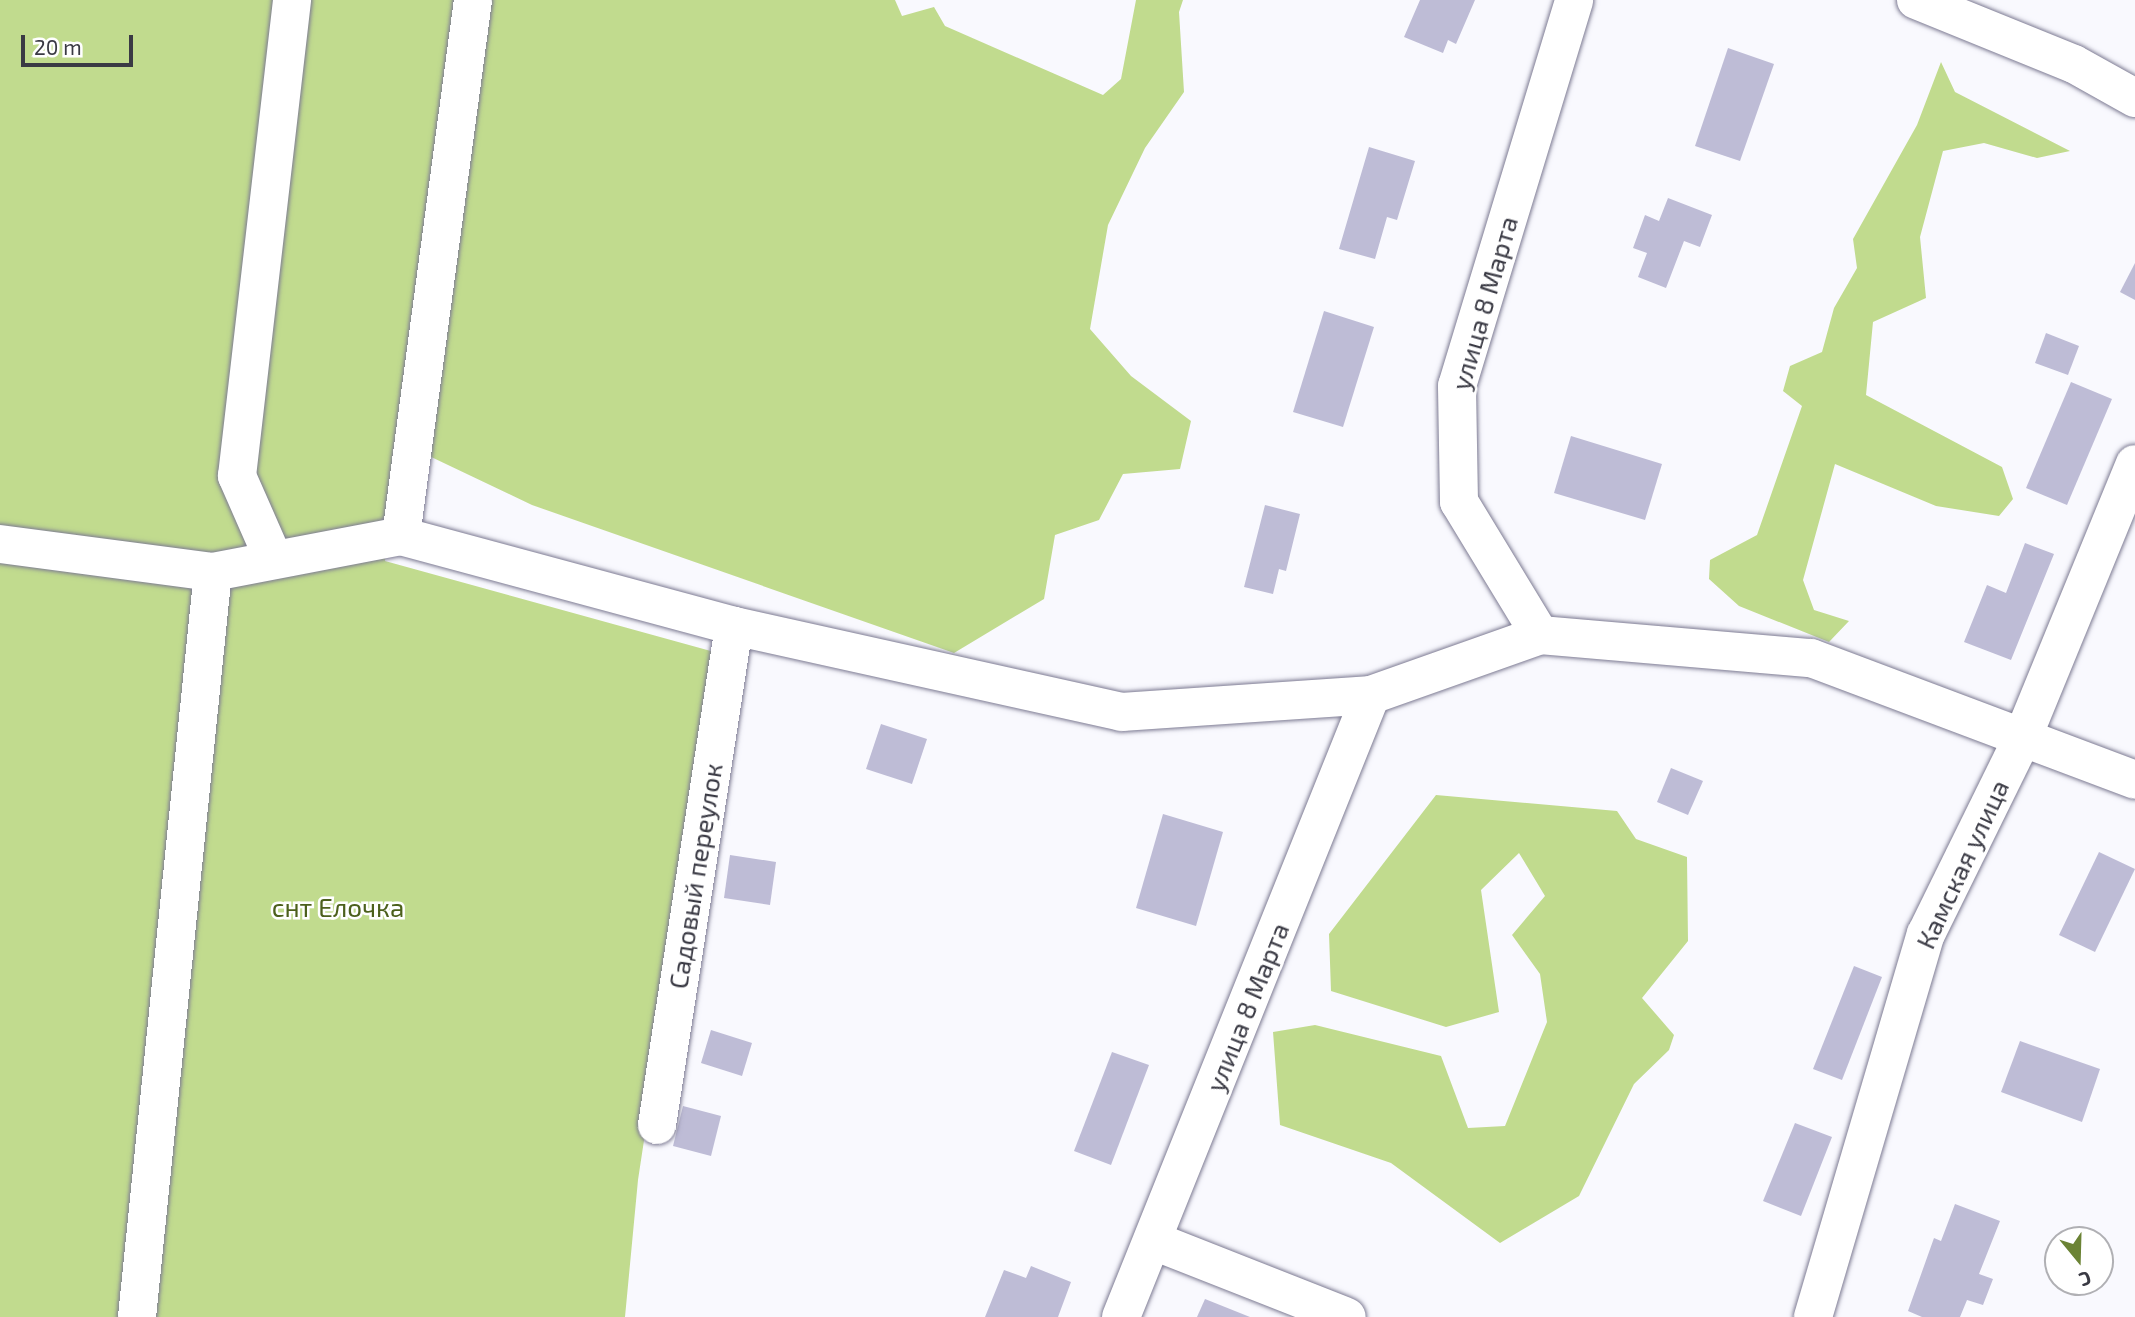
<!DOCTYPE html>
<html>
<head>
<meta charset="utf-8">
<style>
	body { margin:0 }
	#map { position:relative; width:2135px; height:1317px; overflow:hidden; background:#f9f9fe; font-family:"Exo 2",sans-serif }
	div>[style] { position:absolute }
	[style*='--x'] { left:calc(var(--x)*1px); top:calc(var(--y)*1px); width:calc(var(--w)*1px); rotate:calc(var(--a)*1deg) }
	.green>* { inset:0; background:#c1db8e }
	.building>* { inset:0; background:#bebcd6 }
	.roads { filter:drop-shadow(0 0 2px #7d7b93) drop-shadow(0 0 2px #7d7b93) }
	.minor>* { height:38px; margin:-19px; padding:0 19px; transform-origin:19px; border-radius:19px; background:#fff }
	span { translate:-50% -50%; white-space:nowrap; text-align:center; line-height:1.15; -webkit-text-stroke:5px #fff; paint-order:stroke }
	.street-label { font-size:26px; color:#3a3a44 }
	.park-label { font-size:26px; color:#4c601c }
	.north { position:absolute; left:2044px; top:1226px; width:70px; height:70px; box-sizing:border-box; background:#fff; border:2px solid #b0b0b4; border-radius:50%; rotate:161deg; font-size:19px; font-weight:700; line-height:28px; text-align:center; color:#3a3a44 }
	.north::after { content:''; display:block; margin:auto; width:24px; height:32px; background:#6b8335; clip-path:polygon(50% 0,100% 100%,50% 72%,0 100%) }
	.scale { position:absolute; left:21px; top:35px; width:112px; height:32px; box-sizing:border-box; border:4px solid #3a3a44; border-top:0; padding-left:9px; font-size:21px; line-height:24px; white-space:nowrap; color:#3a3a44; -webkit-text-stroke:5px #fff; paint-order:stroke }
</style>
</head>
<body>
<div id="map">
	<div class="green">
		<i style="clip-path:polygon(0 0,463px 0,385px 561px,718px 653px,638px 1180px,625px 1317px,0 1317px)"></i>
		<i style="clip-path:polygon(490px 0,895px 0,902px 16px,934px 7px,945px 26px,1103px 95px,1121px 79px,1136px 0,1183px 0,1179px 12px,1184px 92px,1145px 148px,1108px 225px,1090px 329px,1131px 376px,1191px 421px,1180px 469px,1123px 474px,1099px 520px,1055px 535px,1044px 599px,954px 653px,532px 505px,427px 455px)"></i>
		<i style="clip-path:polygon(1941px 62px,1955px 92px,2070px 151px,2037px 158px,1984px 143px,1943px 151px,1920px 237px,1926px 298px,1873px 322px,1866px 395px,2002px 467px,2013px 499px,1999px 516px,1936px 506px,1835px 464px,1803px 580px,1814px 610px,1849px 621px,1829px 642px,1739px 606px,1709px 579px,1710px 560px,1757px 535px,1802px 406px,1783px 391px,1790px 366px,1822px 352px,1834px 308px,1857px 268px,1853px 239px,1917px 125px)"></i>
		<i style="clip-path:polygon(1436px 795px,1617px 811px,1636px 839px,1687px 857px,1688px 941px,1642px 998px,1674px 1035px,1669px 1050px,1634px 1084px,1579px 1196px,1500px 1243px,1391px 1163px,1280px 1125px,1273px 1032px,1315px 1025px,1441px 1056px,1468px 1128px,1505px 1126px,1547px 1022px,1540px 974px,1512px 935px,1545px 896px,1519px 853px,1481px 890px,1499px 1012px,1446px 1027px,1331px 991px,1329px 934px)"></i>
	</div>
	<div class="building">
		<i style="clip-path:polygon(1420px 0,1475px 0,1456px 44px,1448px 40px,1443px 53px,1404px 37px)"></i>
		<i style="clip-path:polygon(1728px 48px,1774px 64px,1740px 161px,1695px 146px)"></i>
		<i style="clip-path:polygon(1369px 147px,1415px 161px,1397px 220px,1387px 217px,1375px 259px,1339px 249px)"></i>
		<i style="clip-path:polygon(1668px 198px,1712px 215px,1700px 247px,1684px 241px,1666px 288px,1638px 277px,1647px 253px,1633px 248px,1645px 215px,1659px 221px)"></i>
		<i style="clip-path:polygon(2135px 263px,2135px 300px,2120px 292px)"></i>
		<i style="clip-path:polygon(1324px 311px,1374px 327px,1343px 427px,1293px 412px)"></i>
		<i style="clip-path:polygon(2046px 333px,2079px 346px,2068px 375px,2035px 363px)"></i>
		<i style="clip-path:polygon(2071px 382px,2112px 399px,2067px 505px,2026px 488px)"></i>
		<i style="clip-path:polygon(1571px 436px,1662px 464px,1645px 520px,1554px 493px)"></i>
		<i style="clip-path:polygon(1265px 505px,1300px 514px,1286px 571px,1279px 569px,1273px 594px,1244px 587px)"></i>
		<i style="clip-path:polygon(2025px 543px,2054px 554px,2011px 660px,1964px 642px,1987px 585px,2006px 593px)"></i>
		<i style="clip-path:polygon(881px 724px,927px 739px,912px 784px,866px 769px)"></i>
		<i style="clip-path:polygon(1671px 768px,1703px 781px,1688px 815px,1657px 802px)"></i>
		<i style="clip-path:polygon(1163px 814px,1223px 832px,1196px 926px,1136px 908px)"></i>
		<i style="clip-path:polygon(2099px 852px,2135px 869px,2095px 952px,2059px 935px)"></i>
		<i style="clip-path:polygon(730px 855px,776px 862px,770px 905px,724px 898px)"></i>
		<i style="clip-path:polygon(1854px 966px,1882px 977px,1842px 1080px,1813px 1069px)"></i>
		<i style="clip-path:polygon(711px 1030px,752px 1043px,742px 1076px,701px 1063px)"></i>
		<i style="clip-path:polygon(2020px 1041px,2100px 1069px,2082px 1122px,2001px 1092px)"></i>
		<i style="clip-path:polygon(1112px 1052px,1149px 1065px,1111px 1165px,1074px 1151px)"></i>
		<i style="clip-path:polygon(683px 1106px,721px 1116px,711px 1156px,673px 1146px)"></i>
		<i style="clip-path:polygon(1795px 1123px,1832px 1137px,1801px 1216px,1763px 1201px)"></i>
		<i style="clip-path:polygon(1955px 1204px,2000px 1221px,1979px 1274px,1993px 1279px,1983px 1305px,1967px 1300px,1960px 1317px,1922px 1317px,1908px 1311px,1934px 1238px,1941px 1241px)"></i>
		<i style="clip-path:polygon(1031px 1266px,1071px 1282px,1058px 1317px,985px 1317px,1004px 1270px,1026px 1278px)"></i>
		<i style="clip-path:polygon(1205px 1299px,1250px 1317px,1197px 1317px)"></i>
	</div>
	<div class="roads">
		<div class="minor">
			<i style="--x:1916;--y:0;--w:170;--a:22.1"></i>
			<i style="--x:2074;--y:64;--w:70;--a:29.1"></i>
			<i style="--x:401;--y:536;--w:541;--a:-82.35"></i>
			<i style="--x:0;--y:544;--w:215;--a:7.5"></i>
			<i style="--x:213;--y:572;--w:191;--a:-10.8"></i>
			<i style="--x:401;--y:536;--w:345;--a:15.1"></i>
			<i style="--x:734;--y:626;--w:397;--a:12.5"></i>
			<i style="--x:1122;--y:712;--w:250;--a:-3.9"></i>
			<i style="--x:1371;--y:695;--w:179;--a:-19.5"></i>
			<i style="--x:1540;--y:635;--w:272;--a:4.9"></i>
			<i style="--x:1811;--y:658;--w:346;--a:20.6"></i>
			<i style="--x:273;--y:558;--w:90;--a:-113.7"></i>
			<i style="--x:237;--y:476;--w:479;--a:-83.4"></i>
			<i style="--x:1540;--y:635;--w:156;--a:-121.3"></i>
			<i style="--x:1459;--y:502;--w:116;--a:-91"></i>
			<i style="--x:1457;--y:386;--w:403;--a:-73.1"></i>
			<i style="--x:657;--y:1125;--w:505;--a:-81.23"></i>
			<i style="--x:1154;--y:1241;--w:207;--a:21.5"></i>
			<i style="--x:137;--y:1317;--w:749;--a:-84.18"></i>
			<i style="--x:1121;--y:1317;--w:670;--a:-68.1"></i>
			<i style="--x:1813;--y:1317;--w:399;--a:-73.6"></i>
			<i style="--x:1926;--y:934;--w:217;--a:-63.8"></i>
			<i style="--x:2022;--y:739;--w:297;--a:-67.7"></i>
		</div>
	</div>
	<div class="street-label">
		<span style="left:1484px;top:303px;rotate:-74deg">улица 8 Марта</span>
		<span style="left:1962px;top:864px;rotate:-65deg">Камская улица</span>
		<span style="left:695px;top:876px;rotate:-81deg">Садовый переулок</span>
		<span style="left:1247px;top:1007px;rotate:-68deg">улица 8 Марта</span>
	</div>
	<div class="park-label">
		<span style="left:338px;top:907px">снт Елочка</span>
	</div>
	<div class="north">С</div>
	<div class="scale">20 m</div>
</div>
</body>
</html>
